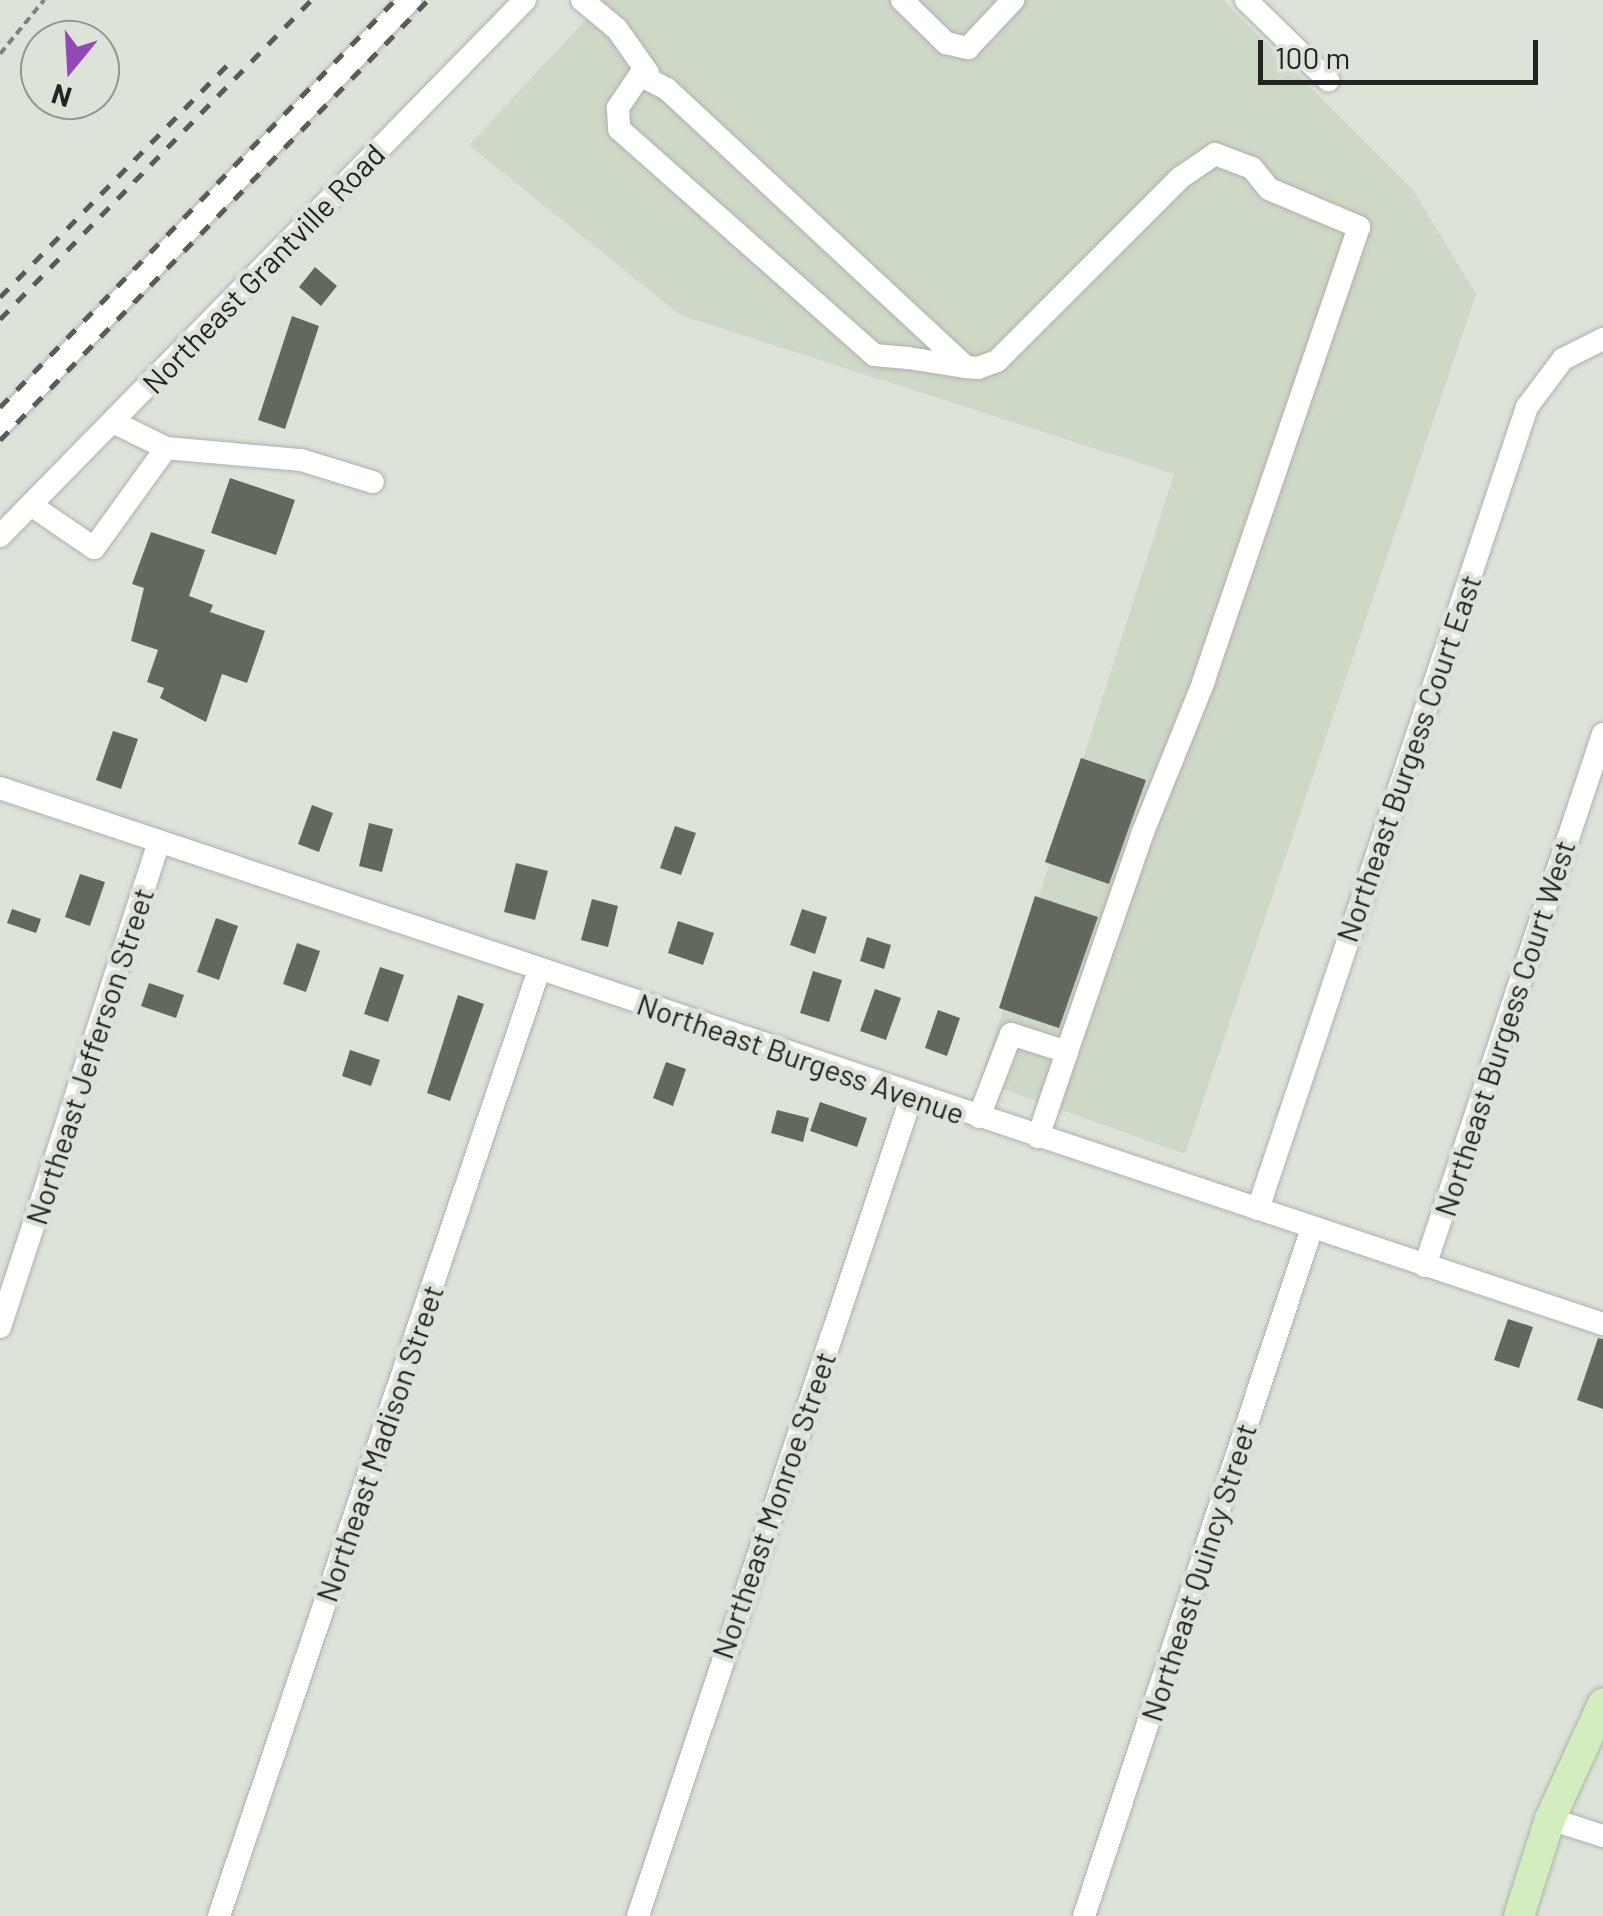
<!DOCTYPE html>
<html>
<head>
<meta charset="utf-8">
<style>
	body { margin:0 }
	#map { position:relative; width:1603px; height:1916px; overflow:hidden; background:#dde3d9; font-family:Barlow,sans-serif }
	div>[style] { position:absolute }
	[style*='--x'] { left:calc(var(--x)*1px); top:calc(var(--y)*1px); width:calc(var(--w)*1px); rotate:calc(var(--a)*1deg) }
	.built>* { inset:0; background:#ced8c7 }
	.building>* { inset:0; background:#63685f }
	.path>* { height:4px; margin-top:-2px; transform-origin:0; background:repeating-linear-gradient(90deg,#7e837c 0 8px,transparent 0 13px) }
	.roads { filter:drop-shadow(0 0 2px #adb3a9) drop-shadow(0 0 2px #adb3a9) }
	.minor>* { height:22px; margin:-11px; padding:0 11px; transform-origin:11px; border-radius:11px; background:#fff }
	.major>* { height:30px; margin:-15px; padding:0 15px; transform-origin:15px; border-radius:15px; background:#d3edbf }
	.rail>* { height:5px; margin-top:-2.5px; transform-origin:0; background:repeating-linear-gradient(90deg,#585c56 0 12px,transparent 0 24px) }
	span { translate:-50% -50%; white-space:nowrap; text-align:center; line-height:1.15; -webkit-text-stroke:10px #dde3d9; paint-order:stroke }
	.street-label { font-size:30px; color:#212420 }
	.north { position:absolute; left:20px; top:20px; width:100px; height:100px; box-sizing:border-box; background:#dde3d9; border:2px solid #92978f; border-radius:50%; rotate:198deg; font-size:28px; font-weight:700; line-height:40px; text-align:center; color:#212420 }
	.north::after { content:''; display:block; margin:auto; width:35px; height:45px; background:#9248ba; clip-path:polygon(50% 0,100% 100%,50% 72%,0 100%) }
	.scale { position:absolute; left:1258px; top:40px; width:280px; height:45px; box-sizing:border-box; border:5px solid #212420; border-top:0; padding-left:12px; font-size:30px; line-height:35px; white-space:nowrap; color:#212420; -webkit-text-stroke:8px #dde3d9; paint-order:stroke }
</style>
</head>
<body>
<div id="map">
	<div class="built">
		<i style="clip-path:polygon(604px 0,1223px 0,1413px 190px,1476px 294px,1185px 1154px,980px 1081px,1174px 474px,680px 315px,469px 145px)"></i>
	</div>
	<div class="building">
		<i style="clip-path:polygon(315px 267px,337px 286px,321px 306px,299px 287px)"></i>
		<i style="clip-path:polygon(292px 316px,319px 326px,285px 429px,258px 420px)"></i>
		<i style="clip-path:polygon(230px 478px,295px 500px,276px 555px,211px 533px)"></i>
		<i style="clip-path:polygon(151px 532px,205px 550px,189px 596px,213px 605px,210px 612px,265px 631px,247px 683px,222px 674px,206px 722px,160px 698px,164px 688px,147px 682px,158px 650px,131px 641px,144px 588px,132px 584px)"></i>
		<i style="clip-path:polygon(113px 731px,138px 739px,121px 789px,96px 780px)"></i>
		<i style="clip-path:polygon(1081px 758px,1146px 780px,1109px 884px,1045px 862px)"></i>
		<i style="clip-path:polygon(312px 805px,333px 813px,319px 852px,298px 844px)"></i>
		<i style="clip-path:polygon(369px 823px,393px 829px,382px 872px,359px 866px)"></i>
		<i style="clip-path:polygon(675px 826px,696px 833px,681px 875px,660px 868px)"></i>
		<i style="clip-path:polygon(516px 863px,548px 871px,535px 920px,504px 912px)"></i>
		<i style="clip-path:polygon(80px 874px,105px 882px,90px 926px,65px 917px)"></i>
		<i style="clip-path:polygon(1035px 896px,1098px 917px,1059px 1028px,999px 1008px)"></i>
		<i style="clip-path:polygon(592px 899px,618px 906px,608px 947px,581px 940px)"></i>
		<i style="clip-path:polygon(12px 909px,41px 919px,36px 933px,7px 923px)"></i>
		<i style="clip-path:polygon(802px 909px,827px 917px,815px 954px,790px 945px)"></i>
		<i style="clip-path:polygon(216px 918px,238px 926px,219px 980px,197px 972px)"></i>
		<i style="clip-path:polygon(678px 921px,714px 933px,703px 965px,668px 953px)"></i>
		<i style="clip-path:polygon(867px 937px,891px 945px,884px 969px,860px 961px)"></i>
		<i style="clip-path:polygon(297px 943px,320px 951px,306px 992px,283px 984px)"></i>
		<i style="clip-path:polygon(380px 967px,404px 975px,388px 1022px,364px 1014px)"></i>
		<i style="clip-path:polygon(813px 971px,842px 980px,829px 1022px,800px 1013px)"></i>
		<i style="clip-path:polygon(149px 983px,184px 995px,176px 1018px,141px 1006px)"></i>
		<i style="clip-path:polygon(875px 989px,901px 998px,886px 1040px,860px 1031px)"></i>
		<i style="clip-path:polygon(458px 995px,484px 1004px,450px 1101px,427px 1093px)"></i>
		<i style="clip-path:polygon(938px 1010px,960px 1018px,947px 1056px,925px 1048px)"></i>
		<i style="clip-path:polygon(350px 1050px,380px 1060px,371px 1086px,342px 1076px)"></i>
		<i style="clip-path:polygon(666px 1062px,686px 1069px,673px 1106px,653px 1098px)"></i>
		<i style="clip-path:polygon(820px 1102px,867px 1118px,857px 1147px,810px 1131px)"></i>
		<i style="clip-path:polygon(777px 1110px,809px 1118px,803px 1142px,771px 1133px)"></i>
		<i style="clip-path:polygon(1508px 1319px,1533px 1327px,1519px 1368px,1494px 1360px)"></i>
		<i style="clip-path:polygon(1598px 1338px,1603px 1339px,1603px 1409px,1577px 1400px)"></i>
	</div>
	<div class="path">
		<i style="--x:0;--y:54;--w:70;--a:-50.8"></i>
	</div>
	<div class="roads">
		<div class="minor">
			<i style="--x:582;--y:0;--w:45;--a:39.6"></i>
			<i style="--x:617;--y:29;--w:54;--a:54.8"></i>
			<i style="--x:902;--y:0;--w:62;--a:44.3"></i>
			<i style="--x:946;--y:43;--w:23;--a:13"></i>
			<i style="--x:968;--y:48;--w:66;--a:-46.8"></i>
			<i style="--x:1246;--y:0;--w:115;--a:44.3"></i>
			<i style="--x:966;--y:367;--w:408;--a:-137.1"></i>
			<i style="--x:667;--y:89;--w:30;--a:-153"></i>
			<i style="--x:640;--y:75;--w:40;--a:124"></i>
			<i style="--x:618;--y:108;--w:21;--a:87"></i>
			<i style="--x:619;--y:129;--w:341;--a:41.5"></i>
			<i style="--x:874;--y:355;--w:34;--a:5"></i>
			<i style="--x:908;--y:358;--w:59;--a:8.8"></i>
			<i style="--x:966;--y:367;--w:12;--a:5"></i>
			<i style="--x:978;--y:368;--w:20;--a:-20"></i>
			<i style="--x:997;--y:361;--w:259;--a:-45"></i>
			<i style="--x:1180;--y:178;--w:42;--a:-34.4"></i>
			<i style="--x:1215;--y:154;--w:40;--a:21"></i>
			<i style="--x:1252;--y:168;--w:27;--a:51"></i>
			<i style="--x:1269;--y:189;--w:98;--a:22.9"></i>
			<i style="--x:1359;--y:227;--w:480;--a:108.9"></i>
			<i style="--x:1204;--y:681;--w:163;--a:112"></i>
			<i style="--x:1143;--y:832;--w:233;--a:109.1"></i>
			<i style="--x:113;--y:422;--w:59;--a:26.1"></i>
			<i style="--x:166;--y:448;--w:136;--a:5.1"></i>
			<i style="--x:301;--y:460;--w:75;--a:17"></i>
			<i style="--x:0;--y:425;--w:591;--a:-46.03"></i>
			<i style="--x:31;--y:505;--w:76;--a:34.3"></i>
			<i style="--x:94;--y:548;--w:123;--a:-54.2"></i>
			<i style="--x:0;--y:536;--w:750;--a:-45.59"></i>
			<i style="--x:0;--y:788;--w:1690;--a:18.49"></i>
			<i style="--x:979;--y:1117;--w:89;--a:-68.9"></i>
			<i style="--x:1011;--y:1034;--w:59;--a:17.8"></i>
			<i style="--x:1067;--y:1052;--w:90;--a:108.8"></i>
			<i style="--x:1258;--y:1209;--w:846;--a:-71.46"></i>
			<i style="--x:1527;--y:407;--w:60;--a:-53.1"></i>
			<i style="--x:1563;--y:359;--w:45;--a:-26.6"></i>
			<i style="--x:1425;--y:1266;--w:561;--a:-71.5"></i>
			<i style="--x:0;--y:1327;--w:510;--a:-71.85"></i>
			<i style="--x:1550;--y:1819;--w:56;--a:17.8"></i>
			<i style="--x:219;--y:1916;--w:999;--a:-71.31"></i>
			<i style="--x:638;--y:1916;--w:866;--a:-71.54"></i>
			<i style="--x:1084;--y:1916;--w:725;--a:-71.67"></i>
		</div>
		<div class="major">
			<i style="--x:1519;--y:1916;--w:102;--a:-72.3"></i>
			<i style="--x:1550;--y:1819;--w:127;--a:-65.3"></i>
		</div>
	</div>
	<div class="rail">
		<i style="--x:0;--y:297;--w:330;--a:-45.6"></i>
		<i style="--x:0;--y:319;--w:446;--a:-45.7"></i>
		<i style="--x:0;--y:407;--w:567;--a:-45.86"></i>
		<i style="--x:0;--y:440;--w:614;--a:-45.79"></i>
	</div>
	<div class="street-label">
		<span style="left:263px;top:268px;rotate:-46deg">Northeast Grantville Road</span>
		<span style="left:1408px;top:758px;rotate:-71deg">Northeast Burgess Court East</span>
		<span style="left:1504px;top:1028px;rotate:-72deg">Northeast Burgess Court West</span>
		<span style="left:89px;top:1056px;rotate:-72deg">Northeast Jefferson Street</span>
		<span style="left:801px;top:1058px;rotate:19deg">Northeast Burgess Avenue</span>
		<span style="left:379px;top:1443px;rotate:-71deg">Northeast Madison Street</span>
		<span style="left:773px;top:1505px;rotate:-71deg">Northeast Monroe Street</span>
		<span style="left:1198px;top:1572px;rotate:-72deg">Northeast Quincy Street</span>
	</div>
	<div class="north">N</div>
	<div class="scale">100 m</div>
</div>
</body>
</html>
